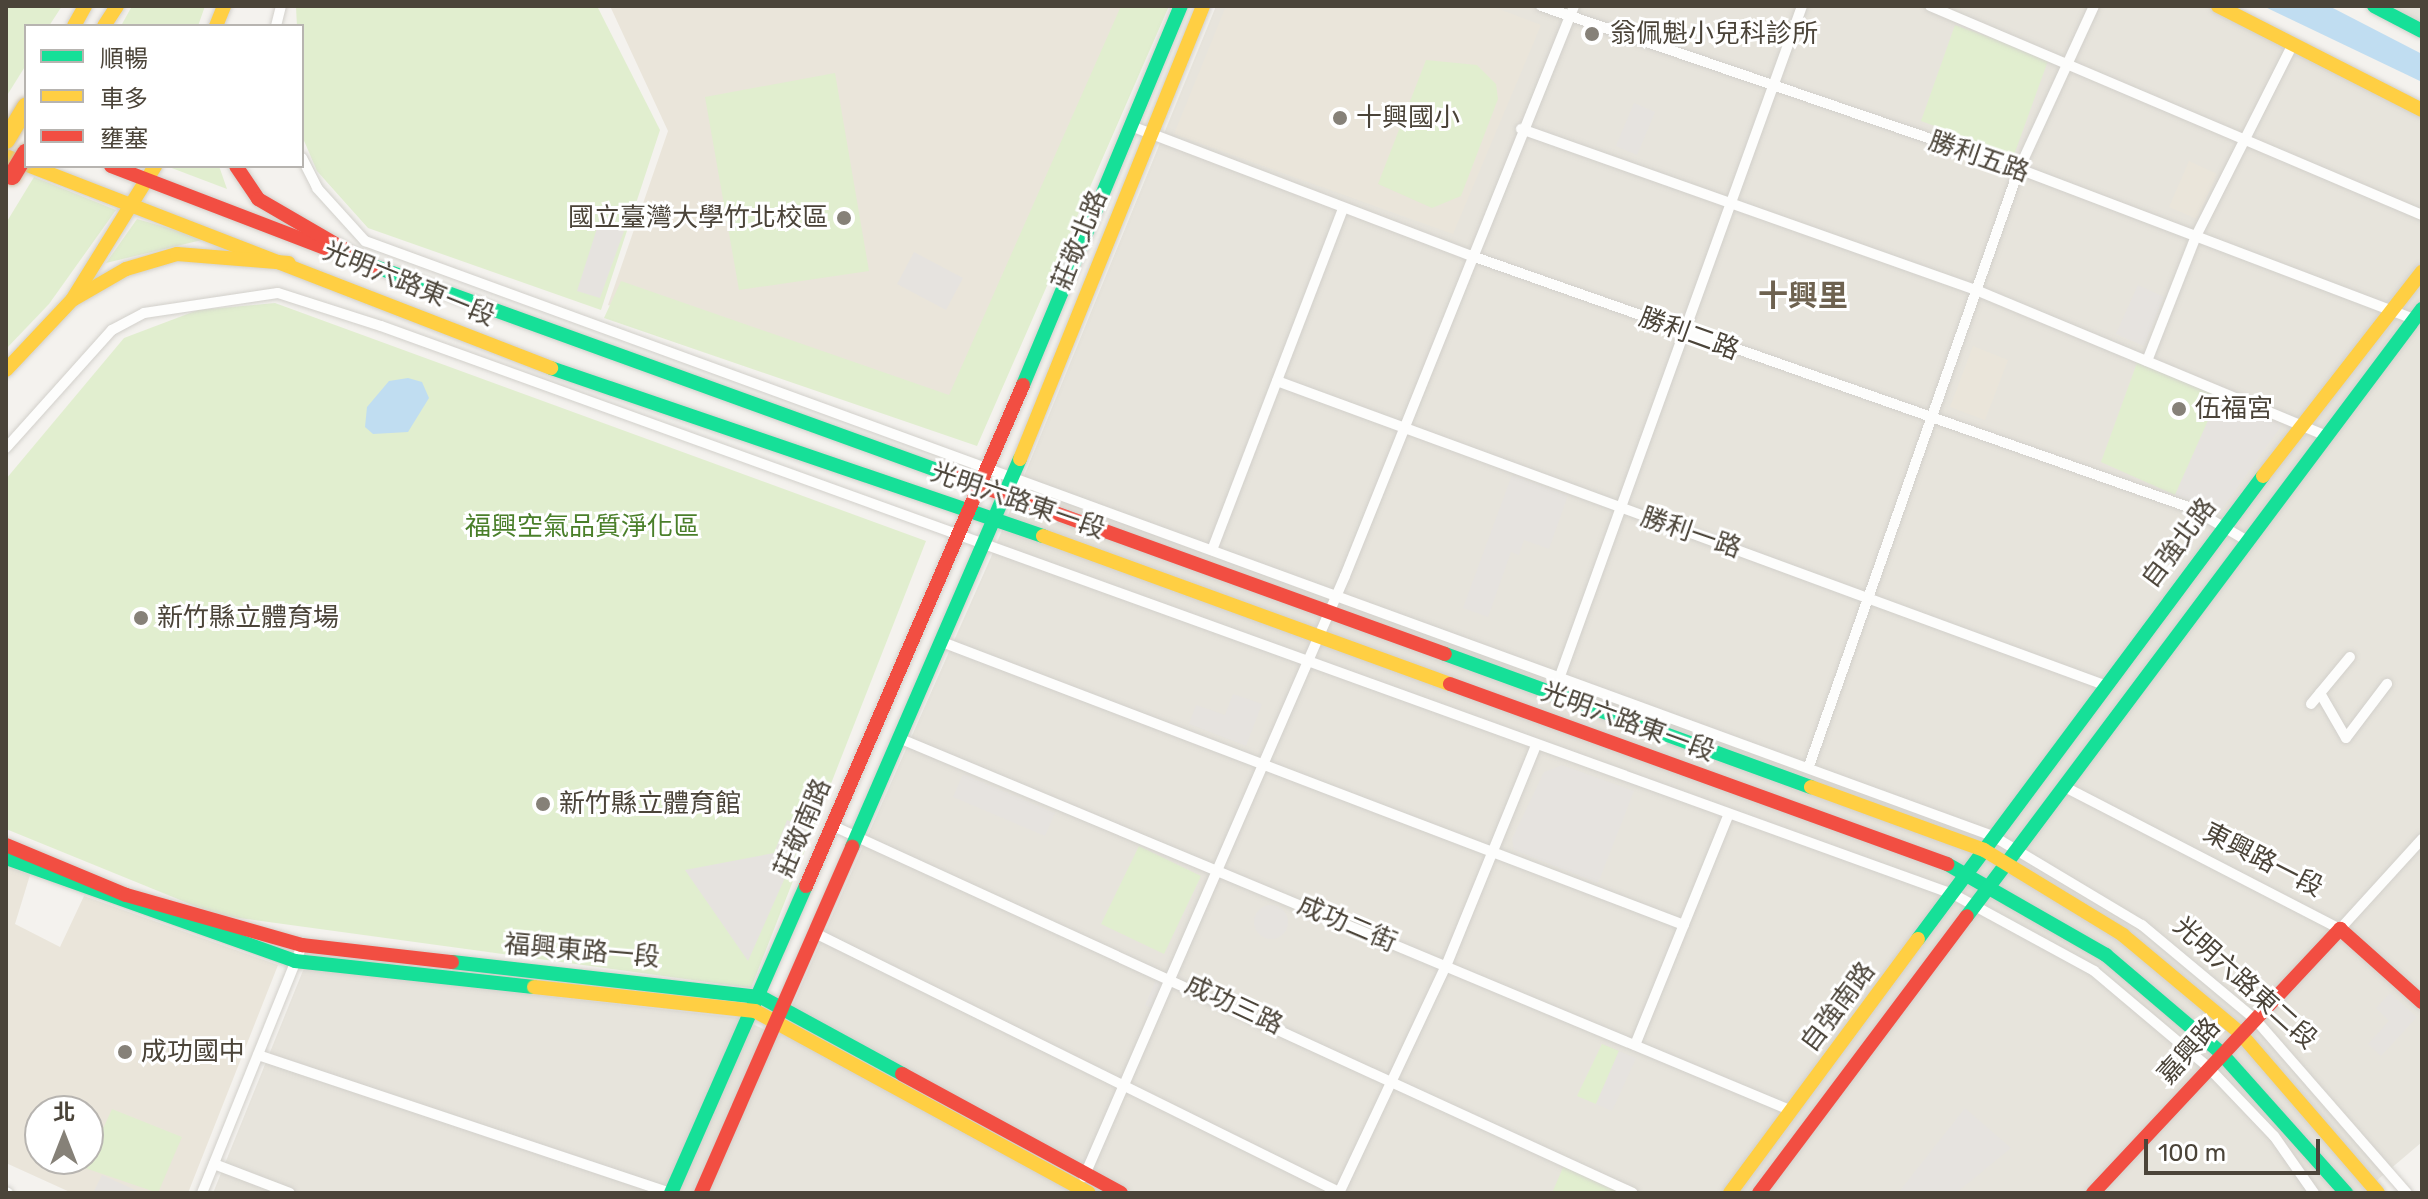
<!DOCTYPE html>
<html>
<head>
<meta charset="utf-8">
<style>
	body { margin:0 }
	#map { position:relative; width:2428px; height:1199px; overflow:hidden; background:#f4f2ee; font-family:Rubik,"Noto Sans TC",sans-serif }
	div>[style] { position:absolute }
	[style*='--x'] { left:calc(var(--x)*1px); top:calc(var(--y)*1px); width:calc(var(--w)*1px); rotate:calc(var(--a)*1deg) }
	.residential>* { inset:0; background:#e7e4dc }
	.education>* { inset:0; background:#eae5da }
	.green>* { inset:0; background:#e1eecf }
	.parking>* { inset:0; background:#e6e3df }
	.round { border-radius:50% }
	.water>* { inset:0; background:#c0ddf1 }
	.roads { filter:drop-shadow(0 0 2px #d2d0cb) drop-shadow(0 0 2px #d2d0cb) }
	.street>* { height:10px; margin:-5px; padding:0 5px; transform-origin:5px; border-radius:5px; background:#fdfdfc }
	.fast>* { height:14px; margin:-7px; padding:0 7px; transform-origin:7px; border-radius:7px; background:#16e098 }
	.slow>* { height:14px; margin:-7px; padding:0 7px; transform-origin:7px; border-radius:7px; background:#ffcf43 }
	.jam>* { height:14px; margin:-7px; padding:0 7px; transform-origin:7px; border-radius:7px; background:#f24e42 }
	.bridges { filter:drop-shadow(0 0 2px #ccbfa9) drop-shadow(0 0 2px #ccbfa9) }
	.slow-bridge>* { height:18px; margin:-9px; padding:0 9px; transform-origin:9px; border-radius:9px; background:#ffcf43 }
	.jam-bridge>* { height:18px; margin:-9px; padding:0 9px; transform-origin:9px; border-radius:9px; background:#f24e42 }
	.dots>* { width:22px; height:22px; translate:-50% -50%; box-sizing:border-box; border:4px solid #fff; border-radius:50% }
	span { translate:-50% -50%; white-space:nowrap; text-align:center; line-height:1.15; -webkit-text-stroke:6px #fff; paint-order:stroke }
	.poi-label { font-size:26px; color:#4b4439 }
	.left { translate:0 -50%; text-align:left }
	.right { translate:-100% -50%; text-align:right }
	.street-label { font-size:26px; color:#4b4439 }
	.park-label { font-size:26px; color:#4a7f2a }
	.quarter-label { font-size:30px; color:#6e6250; font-weight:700 }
	.frame { position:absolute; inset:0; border:8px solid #4b4439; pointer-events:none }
	.legend { position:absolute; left:24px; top:24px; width:280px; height:144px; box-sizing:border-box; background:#fff; border:2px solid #b7b4b0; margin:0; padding:10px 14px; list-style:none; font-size:24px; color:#4b4439 }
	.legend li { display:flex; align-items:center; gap:16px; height:40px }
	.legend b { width:40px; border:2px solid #b7b4b0 }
	.north { position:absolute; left:24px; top:1095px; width:80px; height:80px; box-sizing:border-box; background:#fff; border:2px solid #b7b4b0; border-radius:50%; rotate:0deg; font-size:22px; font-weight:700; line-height:32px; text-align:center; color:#4b4439 }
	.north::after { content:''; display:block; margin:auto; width:28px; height:36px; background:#868178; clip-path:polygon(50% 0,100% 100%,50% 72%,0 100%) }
	.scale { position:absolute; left:2144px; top:1139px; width:176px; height:36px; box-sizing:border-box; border:4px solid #4b4439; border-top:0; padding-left:10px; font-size:24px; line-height:28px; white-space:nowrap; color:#4b4439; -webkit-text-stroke:6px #fff; paint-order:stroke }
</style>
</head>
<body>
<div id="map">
	<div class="residential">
		<i style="clip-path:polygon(1216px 6px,2216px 6px,2422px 118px,2422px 1142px,2362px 1193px,213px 1193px,304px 968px,739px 1018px,779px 1036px,991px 557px)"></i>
		<i style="clip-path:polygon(2376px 6px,2422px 6px,2422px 30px)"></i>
	</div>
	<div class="education">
		<i style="clip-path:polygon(610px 6px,1142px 6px,962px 423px,608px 305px,668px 131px)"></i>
		<i style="clip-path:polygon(1226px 6px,1491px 6px,1541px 25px,1453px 234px,1174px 134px)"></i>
		<i style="clip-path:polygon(2189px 161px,2217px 174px,2197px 219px,2169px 207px)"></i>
		<i style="clip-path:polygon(1973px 346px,2008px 360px,1985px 420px,1950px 407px)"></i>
		<i style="clip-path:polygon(evenodd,6px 865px,30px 875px,15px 924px,60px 947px,84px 896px,278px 965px,188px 1193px,72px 1193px,6px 1163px,6px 865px,40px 1111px,88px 1111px,88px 1159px,40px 1159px,40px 1111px)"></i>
	</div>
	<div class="green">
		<i style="clip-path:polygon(6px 6px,62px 6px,49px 26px,26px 26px,26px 65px,6px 97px)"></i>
		<i style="clip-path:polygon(132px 6px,205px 6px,198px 26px,121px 26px)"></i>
		<i style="clip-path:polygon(296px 6px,597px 6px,660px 130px,601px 310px,368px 228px,317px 171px,302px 136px)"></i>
		<i style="clip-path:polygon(1121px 6px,1169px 6px,977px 446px,604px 318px,621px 281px,949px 395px)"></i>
		<i style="clip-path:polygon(1955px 25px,2049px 58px,2014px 155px,1921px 121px)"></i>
		<i style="clip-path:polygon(1426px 60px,1477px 65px,1496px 84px,1498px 99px,1461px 196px,1432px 208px,1378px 184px)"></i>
		<i style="clip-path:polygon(835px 73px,869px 271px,739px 290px,705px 97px)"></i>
		<i style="clip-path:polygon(219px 166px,227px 189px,169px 167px,170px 166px)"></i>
		<i style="clip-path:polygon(34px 177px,116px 210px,49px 304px,6px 349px,6px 223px)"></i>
		<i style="clip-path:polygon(137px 219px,206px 239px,106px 263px)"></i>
		<i style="clip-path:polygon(275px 303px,926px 541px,751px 988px,217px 915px,6px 829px,6px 479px,124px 338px,198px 310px)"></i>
		<i style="clip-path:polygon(2138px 360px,2219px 396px,2175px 495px,2101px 462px)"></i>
		<i style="clip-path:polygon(1139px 846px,1201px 876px,1164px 954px,1101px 924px)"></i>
		<i style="clip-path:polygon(1602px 1044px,1619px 1051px,1596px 1104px,1577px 1096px)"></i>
		<i style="clip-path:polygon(112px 1109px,182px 1137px,158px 1193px,85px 1168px)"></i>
		<i style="clip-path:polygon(1565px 1163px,1628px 1193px,1552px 1193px)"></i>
	</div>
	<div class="parking">
		<i style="clip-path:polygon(1634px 103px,1655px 112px,1637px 155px,1616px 146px)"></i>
		<i style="clip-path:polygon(599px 222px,624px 231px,600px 298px,577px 291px)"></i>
		<i style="clip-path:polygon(914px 252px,963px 278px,946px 310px,897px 284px)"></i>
		<i style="clip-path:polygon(2138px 285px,2164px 297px,2144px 346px,2116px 334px)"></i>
		<i style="clip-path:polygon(2219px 396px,2282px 425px,2219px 513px,2175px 495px)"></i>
		<i style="clip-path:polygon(1512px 475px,1568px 495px,1549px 549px,1524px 540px,1519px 555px,1511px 552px,1488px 617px,1463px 608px)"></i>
		<i style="clip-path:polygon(1233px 694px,1262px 704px,1246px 746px,1189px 724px,1196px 705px,1225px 715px)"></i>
		<i style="clip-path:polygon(1562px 765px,1634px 791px,1598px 883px,1514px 850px,1512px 839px,1544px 772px)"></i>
		<i style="clip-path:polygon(963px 774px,1055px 813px,1045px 836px,953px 797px)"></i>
		<i style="clip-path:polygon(787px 820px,807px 828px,748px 961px,685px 870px,774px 853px)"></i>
		<i class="round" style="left:1254px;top:905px;width:34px;height:34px"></i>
		<i style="clip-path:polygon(1085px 941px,1167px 979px,1153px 1009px,1145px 1005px,1156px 980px,1082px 946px)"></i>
		<i style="clip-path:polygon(2390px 993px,2417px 1017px,2381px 1056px,2368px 1044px,2389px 1021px,2376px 1008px)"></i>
		<i style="clip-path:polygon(1619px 1051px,1636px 1058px,1612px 1111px,1596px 1104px)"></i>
		<i style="clip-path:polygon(1965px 1108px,2011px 1148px,1956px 1193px,1898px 1193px)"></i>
		<i style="clip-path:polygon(102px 1175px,142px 1193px,93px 1193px)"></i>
	</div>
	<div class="water">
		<i style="clip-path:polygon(2263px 6px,2329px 6px,2422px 54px,2422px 82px)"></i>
		<i style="clip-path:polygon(408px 378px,422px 382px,429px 398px,408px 432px,373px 434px,365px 427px,367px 407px,389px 381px)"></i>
	</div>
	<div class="roads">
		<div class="street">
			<i style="--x:1541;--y:6;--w:505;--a:18.83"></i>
			<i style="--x:2019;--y:169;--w:423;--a:20.8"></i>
			<i style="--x:1930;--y:6;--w:535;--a:23.02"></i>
			<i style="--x:276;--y:26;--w:21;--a:-76"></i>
			<i style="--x:1131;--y:126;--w:362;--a:20.9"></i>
			<i style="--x:1469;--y:255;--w:765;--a:19.31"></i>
			<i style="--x:2191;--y:508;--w:64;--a:30.2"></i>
			<i style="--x:1521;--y:129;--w:483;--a:19.5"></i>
			<i style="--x:1976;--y:290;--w:377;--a:22.6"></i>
			<i style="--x:302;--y:158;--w:34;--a:63"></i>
			<i style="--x:317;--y:188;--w:72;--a:47.8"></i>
			<i style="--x:365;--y:241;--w:1733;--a:20.08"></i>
			<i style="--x:1993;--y:836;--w:174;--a:30.9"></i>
			<i style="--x:2142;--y:925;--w:147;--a:39.8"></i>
			<i style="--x:2255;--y:1019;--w:231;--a:48.9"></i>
			<i style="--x:2147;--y:361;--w:134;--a:-68.6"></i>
			<i style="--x:2196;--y:236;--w:215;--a:-63.2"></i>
			<i style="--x:1277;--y:381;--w:881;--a:20.18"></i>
			<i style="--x:6;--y:448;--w:159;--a:-48.1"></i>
			<i style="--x:112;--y:330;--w:36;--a:-28"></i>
			<i style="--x:144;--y:313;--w:135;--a:-8.5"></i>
			<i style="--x:278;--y:293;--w:108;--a:17.8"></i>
			<i style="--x:381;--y:326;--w:1671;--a:19.87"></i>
			<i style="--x:1953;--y:894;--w:161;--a:28.6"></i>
			<i style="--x:2094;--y:971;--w:149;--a:40.1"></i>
			<i style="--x:2208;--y:1067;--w:95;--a:46.3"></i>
			<i style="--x:2274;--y:1136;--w:70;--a:54.9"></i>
			<i style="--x:1212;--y:550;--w:365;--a:-69"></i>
			<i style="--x:942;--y:642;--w:794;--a:20.88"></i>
			<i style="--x:1560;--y:676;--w:712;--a:-70.14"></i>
			<i style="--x:2320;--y:693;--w:52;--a:60"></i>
			<i style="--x:2346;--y:738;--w:68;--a:-52.8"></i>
			<i style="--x:2311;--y:704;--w:61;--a:-50.3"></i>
			<i style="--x:901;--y:739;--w:966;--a:22.66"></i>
			<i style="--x:1809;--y:766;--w:633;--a:-70.62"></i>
			<i style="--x:2019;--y:169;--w:179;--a:-65.3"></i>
			<i style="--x:2063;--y:786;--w:312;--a:27.3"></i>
			<i style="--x:2340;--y:929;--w:122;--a:-47.7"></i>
			<i style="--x:831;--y:825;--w:882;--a:24.65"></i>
			<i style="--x:815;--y:933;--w:585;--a:26.3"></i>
			<i style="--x:1635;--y:1045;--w:247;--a:-67.9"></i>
			<i style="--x:258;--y:1055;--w:435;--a:18.5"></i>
			<i style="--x:214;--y:1164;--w:81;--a:20.9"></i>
			<i style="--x:1084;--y:1177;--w:655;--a:-66.53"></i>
			<i style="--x:1345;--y:576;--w:614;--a:-68.11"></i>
			<i style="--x:6;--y:1192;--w:2;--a:27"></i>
			<i style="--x:202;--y:1193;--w:267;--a:-68"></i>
			<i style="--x:1339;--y:1193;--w:251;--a:-64.8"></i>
			<i style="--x:1446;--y:966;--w:239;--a:-67.8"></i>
		</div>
		<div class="fast">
			<i style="--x:2374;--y:6;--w:54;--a:27.5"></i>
			<i style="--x:365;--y:263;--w:625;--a:19.91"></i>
			<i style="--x:551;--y:368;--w:520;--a:18.85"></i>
			<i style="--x:1023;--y:385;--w:411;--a:-67.4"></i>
			<i style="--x:1445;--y:654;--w:389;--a:20"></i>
			<i style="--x:852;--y:847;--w:423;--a:-66.6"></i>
			<i style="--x:6;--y:858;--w:307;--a:19.6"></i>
			<i style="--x:295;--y:961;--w:240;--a:6.2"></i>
			<i style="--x:1947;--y:864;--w:183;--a:29.8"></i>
			<i style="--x:2106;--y:955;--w:151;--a:40.4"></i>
			<i style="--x:2221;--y:1053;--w:188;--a:48.2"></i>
			<i style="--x:1967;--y:916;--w:759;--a:-53.15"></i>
			<i style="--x:1918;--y:939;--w:577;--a:-53.31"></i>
			<i style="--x:452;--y:962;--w:311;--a:6.5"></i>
			<i style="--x:761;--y:997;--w:161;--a:28.6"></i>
			<i style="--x:671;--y:1193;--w:335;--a:-66.3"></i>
		</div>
		<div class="slow">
			<i style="--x:2218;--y:6;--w:229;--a:27"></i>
			<i style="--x:74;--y:26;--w:23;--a:-61"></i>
			<i style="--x:104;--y:26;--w:24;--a:-57"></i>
			<i style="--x:216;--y:26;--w:22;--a:-68"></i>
			<i style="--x:6;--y:156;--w:22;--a:22"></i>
			<i style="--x:30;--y:166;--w:559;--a:21.19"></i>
			<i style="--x:74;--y:299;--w:60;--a:-30"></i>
			<i style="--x:126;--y:269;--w:53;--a:-16.4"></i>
			<i style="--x:177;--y:254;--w:112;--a:4.6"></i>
			<i style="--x:6;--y:370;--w:96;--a:-46.7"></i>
			<i style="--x:72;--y:300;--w:158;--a:-58.2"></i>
			<i style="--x:1020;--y:459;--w:489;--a:-68"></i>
			<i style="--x:2263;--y:476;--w:259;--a:-52.1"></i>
			<i style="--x:1043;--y:536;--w:433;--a:20"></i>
			<i style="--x:1811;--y:787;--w:184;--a:20"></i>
			<i style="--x:1984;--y:850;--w:163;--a:31.4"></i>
			<i style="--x:2123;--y:935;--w:153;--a:39.9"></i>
			<i style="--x:2240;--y:1033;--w:211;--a:49.2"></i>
			<i style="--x:534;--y:987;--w:222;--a:6.2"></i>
			<i style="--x:755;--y:1011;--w:380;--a:28.6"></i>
			<i style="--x:1730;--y:1193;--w:316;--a:-53.5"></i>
		</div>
		<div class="jam">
			<i style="--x:111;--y:166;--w:243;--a:21"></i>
			<i style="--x:236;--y:166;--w:40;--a:56"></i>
			<i style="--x:258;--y:199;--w:133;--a:30.2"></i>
			<i style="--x:953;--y:476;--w:523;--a:19.89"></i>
			<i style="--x:1450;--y:684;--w:529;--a:19.91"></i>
			<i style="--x:6;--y:845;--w:130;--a:22.6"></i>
			<i style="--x:126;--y:895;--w:183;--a:15.9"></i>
			<i style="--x:302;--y:945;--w:151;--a:6.5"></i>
			<i style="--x:806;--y:886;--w:546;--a:-66.58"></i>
			<i style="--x:902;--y:1074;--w:249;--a:28.5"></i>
			<i style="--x:701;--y:1193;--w:378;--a:-66.4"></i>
			<i style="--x:1759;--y:1193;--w:346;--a:-53.1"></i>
			<i style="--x:2093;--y:1193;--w:362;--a:-46.9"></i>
			<i style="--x:2340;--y:929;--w:110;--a:41.7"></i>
		</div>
	</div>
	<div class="bridges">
		<div class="slow-bridge">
			<i style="--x:6;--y:140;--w:39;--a:-59"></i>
		</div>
		<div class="jam-bridge">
			<i style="--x:12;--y:176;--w:27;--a:-59"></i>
		</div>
	</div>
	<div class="dots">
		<i style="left:1592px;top:34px;background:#868178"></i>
		<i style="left:1340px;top:118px;background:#868178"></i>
		<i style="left:844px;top:218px;background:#868178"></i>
		<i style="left:2179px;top:409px;background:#868178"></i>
		<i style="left:141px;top:618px;background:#868178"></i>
		<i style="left:543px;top:804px;background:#868178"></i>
		<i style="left:125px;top:1052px;background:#868178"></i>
	</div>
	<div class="poi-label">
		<span class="left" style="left:1610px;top:34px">翁佩魁小兒科診所</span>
		<span class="left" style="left:1356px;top:118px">十興國小</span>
		<span class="right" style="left:828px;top:218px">國立臺灣大學竹北校區</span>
		<span class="left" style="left:2195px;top:409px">伍福宮</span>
		<span class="left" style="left:157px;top:618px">新竹縣立體育場</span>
		<span class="left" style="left:559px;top:804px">新竹縣立體育館</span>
		<span class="left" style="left:141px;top:1052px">成功國中</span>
	</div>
	<div class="street-label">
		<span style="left:1979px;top:157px;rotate:19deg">勝利五路</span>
		<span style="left:1080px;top:240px;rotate:-68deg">莊敬北路</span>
		<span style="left:409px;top:284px;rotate:22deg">光明六路東一段</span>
		<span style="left:1689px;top:334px;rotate:20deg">勝利二路</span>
		<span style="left:1018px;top:501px;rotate:19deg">光明六路東一段</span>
		<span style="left:1691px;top:533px;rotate:19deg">勝利一路</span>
		<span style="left:2179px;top:543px;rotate:-53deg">自強北路</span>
		<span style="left:1628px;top:722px;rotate:20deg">光明六路東一段</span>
		<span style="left:803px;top:828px;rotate:-67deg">莊敬南路</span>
		<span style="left:2263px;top:860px;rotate:27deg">東興路一段</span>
		<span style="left:1347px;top:924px;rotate:23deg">成功二街</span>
		<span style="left:582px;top:951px;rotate:5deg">福興東路一段</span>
		<span style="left:2245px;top:983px;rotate:42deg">光明六路東二段</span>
		<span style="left:1234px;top:1005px;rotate:25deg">成功三路</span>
		<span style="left:1838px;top:1007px;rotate:-53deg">自強南路</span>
		<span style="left:2189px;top:1051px;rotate:-48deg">嘉興路</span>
	</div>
	<div class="park-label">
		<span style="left:582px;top:527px">福興空氣品質淨化區</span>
	</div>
	<div class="quarter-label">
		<span style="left:1803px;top:296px">十興里</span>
	</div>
	<div class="frame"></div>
	<ul class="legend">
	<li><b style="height:10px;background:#16e098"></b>順暢</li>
	<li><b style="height:10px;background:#ffcf43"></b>車多</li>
	<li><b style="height:10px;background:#f24e42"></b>壅塞</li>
	</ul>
	<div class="north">北</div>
	<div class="scale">100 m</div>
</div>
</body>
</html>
